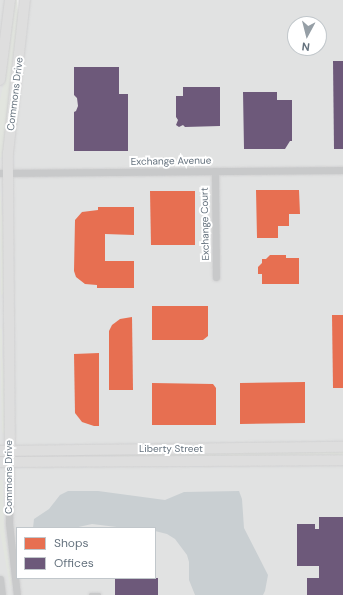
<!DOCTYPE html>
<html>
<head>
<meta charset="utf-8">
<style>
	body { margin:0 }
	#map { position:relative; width:343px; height:595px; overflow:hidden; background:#f2f2f1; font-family:"DM Sans",sans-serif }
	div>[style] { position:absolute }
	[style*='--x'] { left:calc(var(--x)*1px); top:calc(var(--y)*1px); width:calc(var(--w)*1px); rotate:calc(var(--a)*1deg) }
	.built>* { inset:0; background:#e1e2e2 }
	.green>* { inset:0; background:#e2e5df }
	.water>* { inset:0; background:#c9cfd2 }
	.shops>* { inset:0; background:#e76f51 }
	.offices>* { inset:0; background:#6d597a }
	.roads { filter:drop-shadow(0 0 1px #d0d0d1) drop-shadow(0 0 1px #d0d0d1) }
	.lane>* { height:3.5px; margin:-1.75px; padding:0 1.75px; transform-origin:1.75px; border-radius:1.75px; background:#c8c9ca }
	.street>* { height:7px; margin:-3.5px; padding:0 3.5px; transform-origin:3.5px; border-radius:3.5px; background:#c8c9ca }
	.secondary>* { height:10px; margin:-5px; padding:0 5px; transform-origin:5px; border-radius:5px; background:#dedede }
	span { translate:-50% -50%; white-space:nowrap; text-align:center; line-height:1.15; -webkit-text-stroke:4px #fff; paint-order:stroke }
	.street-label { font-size:10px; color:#65727e }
	.legend { position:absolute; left:16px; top:527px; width:140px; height:52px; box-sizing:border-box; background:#fff; border:1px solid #c1c7cb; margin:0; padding:5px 7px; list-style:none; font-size:12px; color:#65727e }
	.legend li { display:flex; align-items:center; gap:8px; height:20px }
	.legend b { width:20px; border:1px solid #c1c7cb }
	.north { position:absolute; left:287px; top:16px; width:40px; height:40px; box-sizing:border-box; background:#fff; border:1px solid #c1c7cb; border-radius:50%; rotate:187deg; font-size:11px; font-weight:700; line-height:16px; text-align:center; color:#65727e }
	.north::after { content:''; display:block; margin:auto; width:14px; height:18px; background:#969fa6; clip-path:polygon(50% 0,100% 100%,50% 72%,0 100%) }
</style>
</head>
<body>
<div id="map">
	<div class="built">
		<i style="clip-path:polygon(evenodd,0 0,7px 0,3px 43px,13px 44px,26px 37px,29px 0,343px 0,343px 595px,0 595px,0 0,295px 24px,319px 24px,319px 48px,295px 48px,295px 24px,0 0,17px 528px,155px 528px,155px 578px,17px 578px,17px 528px)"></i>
	</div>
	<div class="green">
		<i style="clip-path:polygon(14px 0,17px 0,19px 27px,5px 154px,0 158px,0 101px,6px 70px)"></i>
		<i style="clip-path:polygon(0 189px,4px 238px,5px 292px,1px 295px)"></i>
		<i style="clip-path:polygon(0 327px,2px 330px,2px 358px,6px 387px,5px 434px,4px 434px,2px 432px)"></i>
		<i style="clip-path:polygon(343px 451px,343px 456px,69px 457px,105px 453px)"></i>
		<i style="clip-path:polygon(0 480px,3px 480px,3px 483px,4px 529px,12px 584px,10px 586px,0 532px)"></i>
	</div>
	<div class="water">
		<i style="clip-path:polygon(68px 491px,98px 491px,165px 500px,184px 492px,239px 491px,242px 499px,244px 528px,268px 575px,265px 591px,263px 595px,195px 595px,189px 580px,189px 562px,187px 555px,175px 539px,167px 534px,155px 531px,155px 528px,125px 528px,92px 524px,74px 528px,33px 528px,34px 519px,49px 509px,60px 495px)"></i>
	</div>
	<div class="shops">
		<i style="clip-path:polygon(256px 190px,299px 190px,300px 214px,289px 214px,289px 226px,278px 226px,278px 238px,257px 238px)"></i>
		<i style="clip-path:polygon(150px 191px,195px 191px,195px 245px,151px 245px)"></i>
		<i style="clip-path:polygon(98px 207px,134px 207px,134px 235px,105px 234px,105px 261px,134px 261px,134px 288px,97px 288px,97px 285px,85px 284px,76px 277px,74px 271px,75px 220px,82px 212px,98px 210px)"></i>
		<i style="clip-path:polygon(270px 255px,286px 255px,286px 258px,299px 258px,299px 284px,262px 284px,262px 274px,258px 274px,258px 267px,262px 263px,262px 259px,266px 259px)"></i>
		<i style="clip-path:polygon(152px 306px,208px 306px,208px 336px,203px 340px,152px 340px)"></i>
		<i style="clip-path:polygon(332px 315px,343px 315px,343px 388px,333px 388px)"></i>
		<i style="clip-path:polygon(132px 317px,133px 390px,109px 390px,109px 331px,112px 325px,120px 319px)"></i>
		<i style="clip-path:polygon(99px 353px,99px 426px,94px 426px,82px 422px,75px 413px,74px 354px)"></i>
		<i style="clip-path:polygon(305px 382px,305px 423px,240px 424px,240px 383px)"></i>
		<i style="clip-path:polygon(152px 383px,213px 384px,216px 388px,216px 425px,152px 425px)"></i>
	</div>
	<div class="offices">
		<i style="clip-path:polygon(333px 61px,343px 61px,343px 149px,334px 149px)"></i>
		<i style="clip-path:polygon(74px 67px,119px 67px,119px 94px,128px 94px,128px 151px,74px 151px,74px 112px,76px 111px,78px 106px,77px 98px,74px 95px)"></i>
		<i style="clip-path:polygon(183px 87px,220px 87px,220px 126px,185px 127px,183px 125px,179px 127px,176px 125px,178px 120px,176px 117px,176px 96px,183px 96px)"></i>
		<i style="clip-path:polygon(243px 92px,277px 92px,277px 100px,292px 100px,292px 141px,290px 141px,285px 149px,244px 149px)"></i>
		<i style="clip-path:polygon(319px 517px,343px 517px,343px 595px,307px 595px,307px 578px,319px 578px,319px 566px,297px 566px,297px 524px,315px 524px,315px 529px,319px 529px)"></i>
		<i style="clip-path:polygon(115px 578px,158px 578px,158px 595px,115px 595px)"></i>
	</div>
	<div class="roads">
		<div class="lane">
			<i style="--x:91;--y:595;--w:8;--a:0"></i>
		</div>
		<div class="street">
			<i style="--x:215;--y:171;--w:106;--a:89.5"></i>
			<i style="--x:0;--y:173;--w:343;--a:-0.5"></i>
			<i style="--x:10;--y:462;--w:61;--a:90.9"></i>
			<i style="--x:9;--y:523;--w:72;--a:83.7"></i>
			<i style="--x:0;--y:579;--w:16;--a:83"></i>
		</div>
		<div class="secondary">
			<i style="--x:0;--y:80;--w:81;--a:-82.9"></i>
			<i style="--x:0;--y:451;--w:343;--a:-0.7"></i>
			<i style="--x:0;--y:462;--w:343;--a:-0.3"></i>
			<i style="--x:10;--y:462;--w:309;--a:-90.4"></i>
			<i style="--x:8;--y:153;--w:154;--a:-83.7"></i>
		</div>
	</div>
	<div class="street-label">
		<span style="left:15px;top:94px;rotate:-83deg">Commons Drive</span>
		<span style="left:171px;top:161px;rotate:-1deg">Exchange Avenue</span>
		<span style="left:205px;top:224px;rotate:-91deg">Exchange Court</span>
		<span style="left:171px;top:449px">Liberty Street</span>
		<span style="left:9px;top:477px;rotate:-90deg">Commons Drive</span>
	</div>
	<ul class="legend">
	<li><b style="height:11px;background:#e76f51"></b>Shops</li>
	<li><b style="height:11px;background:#6d597a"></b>Offices</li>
	</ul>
	<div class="north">N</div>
</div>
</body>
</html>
